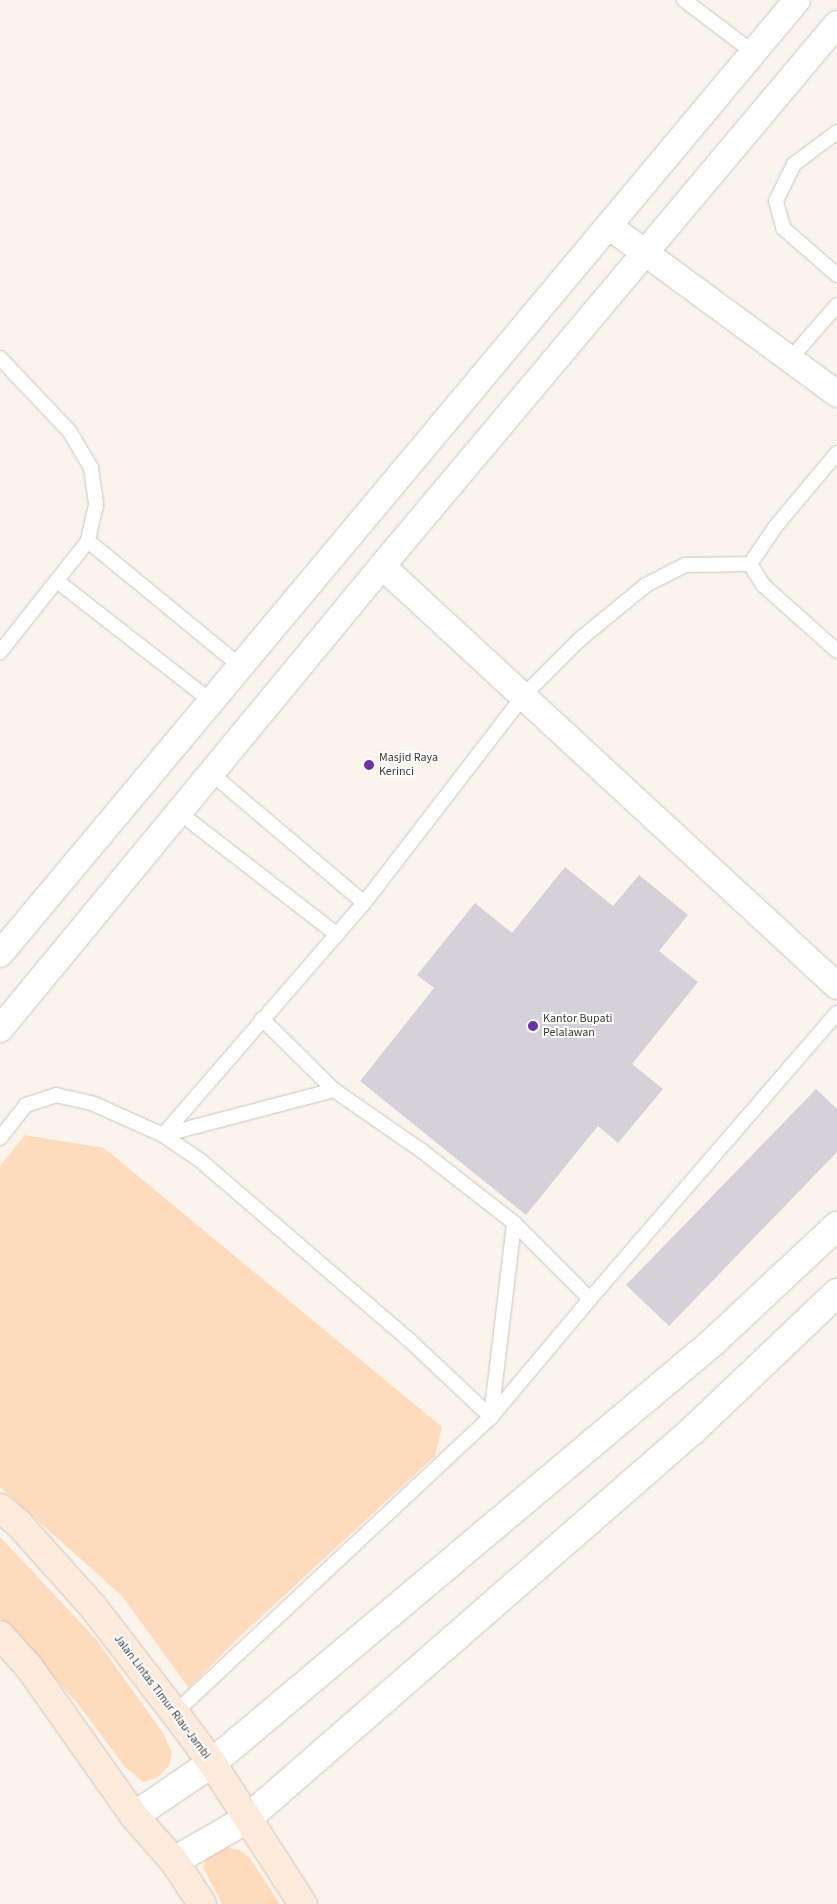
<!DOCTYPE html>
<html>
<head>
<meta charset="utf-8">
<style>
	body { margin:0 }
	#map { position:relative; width:837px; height:1904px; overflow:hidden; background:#fbf4ed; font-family:"Source Sans 3",sans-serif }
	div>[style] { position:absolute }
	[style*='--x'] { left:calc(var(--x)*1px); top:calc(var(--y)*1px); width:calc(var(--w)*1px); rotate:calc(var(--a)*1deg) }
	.green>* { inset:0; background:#fedbbc }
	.building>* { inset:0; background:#d4d1d9 }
	.roads { filter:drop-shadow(0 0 1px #cbc4be) drop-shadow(0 0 1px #cbc4be) }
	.service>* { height:14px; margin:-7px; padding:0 7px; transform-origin:7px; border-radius:7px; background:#fff }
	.minor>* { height:26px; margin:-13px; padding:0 13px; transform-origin:13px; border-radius:13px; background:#fff }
	.tertiary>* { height:28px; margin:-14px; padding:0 14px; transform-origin:14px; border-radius:14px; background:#fff }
	.secondary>* { height:28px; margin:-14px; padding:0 14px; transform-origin:14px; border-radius:14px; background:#fcebdb }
	.dots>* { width:14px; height:14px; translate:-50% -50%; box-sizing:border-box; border:2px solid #fff; border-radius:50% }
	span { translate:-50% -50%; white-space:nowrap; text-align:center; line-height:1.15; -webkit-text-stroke:4px #fff; paint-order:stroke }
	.poi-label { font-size:12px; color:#3e3b39 }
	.left { translate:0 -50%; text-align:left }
	.street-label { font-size:12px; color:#3e3b39 }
</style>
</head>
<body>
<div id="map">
	<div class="green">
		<i style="clip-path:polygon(25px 1135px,104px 1148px,442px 1427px,435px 1456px,234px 1642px,189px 1688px,122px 1596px,0 1487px,0 1166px)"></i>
		<i style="clip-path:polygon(0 1537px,96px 1639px,163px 1733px,172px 1753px,169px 1766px,157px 1778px,143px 1782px,125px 1767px,78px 1704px,0 1618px)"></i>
		<i style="clip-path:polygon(223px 1846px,242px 1851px,250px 1858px,280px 1904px,222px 1904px,203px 1867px,207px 1857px)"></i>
	</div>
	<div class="building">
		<i style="clip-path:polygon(565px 867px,613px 906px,639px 875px,688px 915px,659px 951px,698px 982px,632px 1064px,663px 1089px,618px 1143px,598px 1126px,526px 1215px,360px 1081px,434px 988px,417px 975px,475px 903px,512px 933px)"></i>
		<i style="clip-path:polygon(816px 1089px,837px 1109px,837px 1152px,669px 1326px,626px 1285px)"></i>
	</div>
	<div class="roads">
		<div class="service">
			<i style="--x:684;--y:0;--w:88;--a:37.1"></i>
			<i style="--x:837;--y:132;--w:54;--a:143.3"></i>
			<i style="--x:794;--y:164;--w:41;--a:115.9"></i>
			<i style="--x:776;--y:201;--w:28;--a:75"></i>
			<i style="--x:783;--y:228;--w:72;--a:41"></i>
			<i style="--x:0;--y:358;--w:102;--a:46.6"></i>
			<i style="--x:70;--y:432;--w:42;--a:59.7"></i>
			<i style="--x:91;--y:468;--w:37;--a:82"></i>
			<i style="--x:96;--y:505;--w:37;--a:103"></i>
			<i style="--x:88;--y:541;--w:142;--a:128.4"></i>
			<i style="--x:791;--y:358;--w:70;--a:-49"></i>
			<i style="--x:837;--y:453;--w:95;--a:129.9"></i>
			<i style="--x:776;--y:526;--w:46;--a:124.4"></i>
			<i style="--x:750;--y:564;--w:25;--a:58"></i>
			<i style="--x:763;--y:585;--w:99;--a:41.7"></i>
			<i style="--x:88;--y:541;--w:195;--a:39.4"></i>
			<i style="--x:57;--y:581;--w:194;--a:37.9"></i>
			<i style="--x:212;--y:774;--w:199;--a:40.3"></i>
			<i style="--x:181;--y:814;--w:196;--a:37.7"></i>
			<i style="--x:262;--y:1019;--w:101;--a:44.6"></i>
			<i style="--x:334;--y:1090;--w:107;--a:34.7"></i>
			<i style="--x:422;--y:1151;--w:117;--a:38"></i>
			<i style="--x:514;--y:1223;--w:107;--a:45"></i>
			<i style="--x:590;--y:1299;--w:154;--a:130"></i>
			<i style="--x:163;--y:1135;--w:307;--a:-49.1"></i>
			<i style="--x:364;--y:903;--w:262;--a:-52.4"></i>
			<i style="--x:524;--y:695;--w:78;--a:-45"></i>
			<i style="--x:579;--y:640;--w:87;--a:-39.4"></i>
			<i style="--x:646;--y:585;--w:44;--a:-27.1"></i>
			<i style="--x:685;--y:565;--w:65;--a:-0.9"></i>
			<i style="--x:163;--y:1135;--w:177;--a:-14.7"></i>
			<i style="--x:0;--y:1138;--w:42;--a:-51.8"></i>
			<i style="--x:26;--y:1105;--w:32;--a:-18"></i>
			<i style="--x:56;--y:1095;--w:39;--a:13"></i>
			<i style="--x:94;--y:1104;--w:76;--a:24.2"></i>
			<i style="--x:163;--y:1135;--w:46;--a:34.4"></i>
			<i style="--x:201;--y:1161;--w:273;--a:40.7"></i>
			<i style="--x:408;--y:1339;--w:114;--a:43.2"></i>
			<i style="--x:491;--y:1417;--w:433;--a:136.9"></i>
			<i style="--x:590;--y:1299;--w:378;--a:-49.2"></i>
			<i style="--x:491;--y:1417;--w:195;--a:-83.2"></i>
		</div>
		<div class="minor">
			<i style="--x:610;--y:227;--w:282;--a:36.3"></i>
			<i style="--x:382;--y:566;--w:619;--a:42.71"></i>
			<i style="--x:0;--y:954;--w:1243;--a:-50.12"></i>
			<i style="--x:0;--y:1029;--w:600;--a:-50.48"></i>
			<i style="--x:382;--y:566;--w:708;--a:-49.99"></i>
		</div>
		<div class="tertiary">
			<i style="--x:134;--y:1816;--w:94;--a:-34.2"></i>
			<i style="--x:212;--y:1763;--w:654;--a:-40.04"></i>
			<i style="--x:713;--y:1342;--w:170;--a:-43.1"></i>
			<i style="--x:174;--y:1861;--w:84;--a:-29.9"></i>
			<i style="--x:247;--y:1819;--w:590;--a:-41.09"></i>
			<i style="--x:692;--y:1431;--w:200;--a:-43.6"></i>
		</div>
		<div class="secondary">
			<i style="--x:0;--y:1508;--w:25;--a:40"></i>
			<i style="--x:19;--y:1524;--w:113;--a:48.2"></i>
			<i style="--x:94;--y:1608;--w:133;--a:52.4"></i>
			<i style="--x:175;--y:1713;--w:62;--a:53.5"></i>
			<i style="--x:212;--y:1763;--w:168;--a:57.2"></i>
			<i style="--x:0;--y:1635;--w:43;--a:47.8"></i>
			<i style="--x:29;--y:1667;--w:182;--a:54.8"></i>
			<i style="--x:134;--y:1816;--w:60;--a:48.4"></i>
			<i style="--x:174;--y:1861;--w:51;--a:56.9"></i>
		</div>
	</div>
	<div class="dots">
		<i style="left:369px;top:765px;background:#6d32a8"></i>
		<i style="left:533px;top:1026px;background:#6d32a8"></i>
	</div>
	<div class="poi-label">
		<span class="left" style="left:379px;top:765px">Masjid Raya<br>Kerinci</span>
		<span class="left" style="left:543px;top:1026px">Kantor Bupati<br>Pelalawan</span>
	</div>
	<div class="street-label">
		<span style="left:162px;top:1697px;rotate:53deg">Jalan Lintas Timur Riau-Jambi</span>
	</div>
</div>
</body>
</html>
